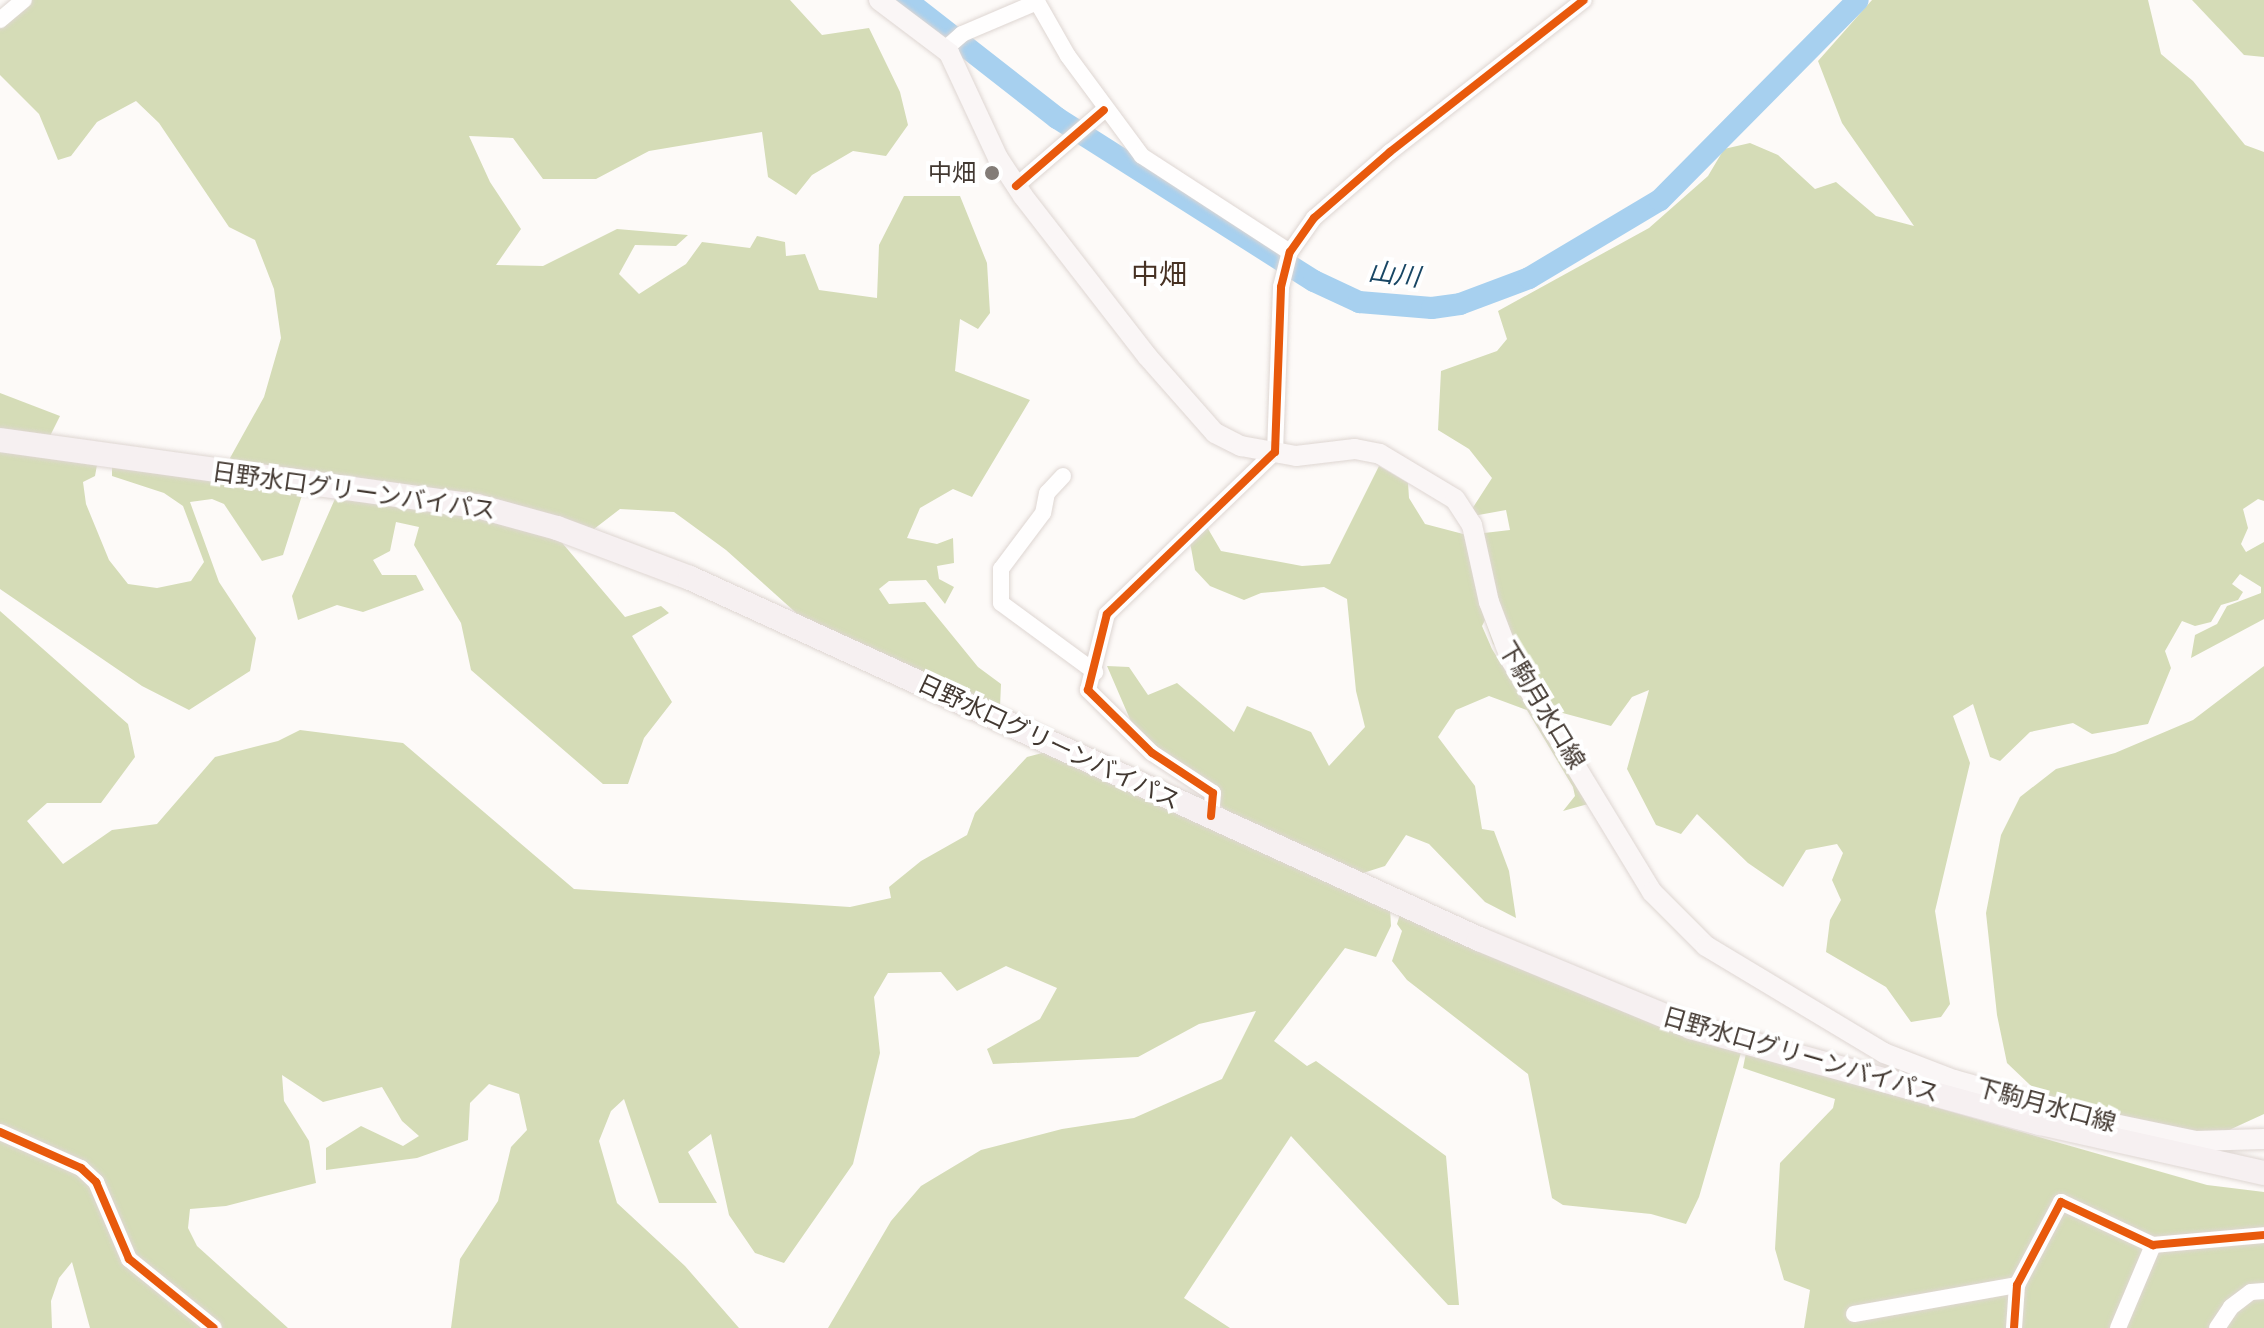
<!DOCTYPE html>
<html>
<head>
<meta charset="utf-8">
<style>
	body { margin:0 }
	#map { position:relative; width:2264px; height:1328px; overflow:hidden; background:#fdfaf8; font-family:"DM Sans","Noto Sans JP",sans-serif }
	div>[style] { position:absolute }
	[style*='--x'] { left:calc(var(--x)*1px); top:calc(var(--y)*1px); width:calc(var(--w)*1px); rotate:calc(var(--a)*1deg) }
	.forest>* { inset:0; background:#d5dcb7 }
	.river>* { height:22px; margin:-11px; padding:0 11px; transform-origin:11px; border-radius:11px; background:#a7d0ef }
	.roads { filter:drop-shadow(0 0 2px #ded6d2) drop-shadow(0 0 2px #ded6d2) }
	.minor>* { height:16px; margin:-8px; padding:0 8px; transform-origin:8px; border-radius:8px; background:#fffefe }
	.major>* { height:20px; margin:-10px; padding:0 10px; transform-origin:10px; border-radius:10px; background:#faf6f6 }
	.highway>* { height:24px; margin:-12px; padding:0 12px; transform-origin:12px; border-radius:12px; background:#f6f0f1 }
	.cycleway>* { height:8px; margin:-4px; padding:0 4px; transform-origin:4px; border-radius:4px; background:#e8590c }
	.dots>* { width:22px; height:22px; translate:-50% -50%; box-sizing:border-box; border:4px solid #fff; border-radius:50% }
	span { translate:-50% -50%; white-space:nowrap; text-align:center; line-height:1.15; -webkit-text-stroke:8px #fff; paint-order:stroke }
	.poi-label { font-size:24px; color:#423831 }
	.right { translate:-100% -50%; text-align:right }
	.street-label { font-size:24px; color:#423831 }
	.water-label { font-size:26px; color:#184664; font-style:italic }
	.quarter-label { font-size:28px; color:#473224 }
</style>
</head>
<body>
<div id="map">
	<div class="forest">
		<i style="clip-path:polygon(30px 0,790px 0,822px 35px,869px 28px,900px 92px,908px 125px,886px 156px,853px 151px,812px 175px,796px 195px,768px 177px,762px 132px,649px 151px,596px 179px,543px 179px,513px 138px,469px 136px,490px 182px,521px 229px,496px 265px,543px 266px,617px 229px,688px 235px,676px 246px,635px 245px,619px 274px,639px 294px,686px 264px,702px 242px,750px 248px,757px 236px,785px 242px,786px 256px,805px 254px,819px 290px,877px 298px,879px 245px,904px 196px,960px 196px,987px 263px,990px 313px,978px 329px,960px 319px,955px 371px,1030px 400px,972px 497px,953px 489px,920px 508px,907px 538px,937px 544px,953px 538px,954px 563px,937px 566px,939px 579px,954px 587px,945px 604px,926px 580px,889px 581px,879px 589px,889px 604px,925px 602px,978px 667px,1001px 684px,1000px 707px,804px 620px,726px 550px,674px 512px,620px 509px,594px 529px,500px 500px,332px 474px,236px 467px,230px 458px,264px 397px,281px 338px,274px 289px,255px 240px,229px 227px,159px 123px,136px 101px,97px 122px,71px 156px,58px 160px,39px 114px,0 75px,0 24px)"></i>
		<i style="clip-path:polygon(1872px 0,2148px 0,2161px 54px,2193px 81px,2245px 145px,2264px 152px,2264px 501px,2258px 499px,2243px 509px,2248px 528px,2241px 544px,2246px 552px,2264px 542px,2264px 619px,2191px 658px,2195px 635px,2217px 624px,2227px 606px,2261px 593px,2261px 587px,2240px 574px,2232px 584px,2243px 592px,2238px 600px,2221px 605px,2211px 622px,2195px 626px,2182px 621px,2165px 651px,2171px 668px,2148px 724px,2092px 734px,2073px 723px,2030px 732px,2000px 761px,1990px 757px,1973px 704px,1953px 716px,1970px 763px,1935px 911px,1950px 1004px,1941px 1017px,1911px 1022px,1886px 987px,1826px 952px,1830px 920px,1841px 900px,1832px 880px,1843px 853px,1837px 844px,1806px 850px,1783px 887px,1748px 863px,1697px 814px,1681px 834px,1656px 825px,1627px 769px,1649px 690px,1632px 697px,1611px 726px,1559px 712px,1513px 657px,1493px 644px,1485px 620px,1482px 626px,1492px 649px,1588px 804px,1563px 811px,1575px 796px,1573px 787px,1527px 710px,1489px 696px,1456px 710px,1438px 737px,1475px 786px,1482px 829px,1494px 831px,1509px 871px,1516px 918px,1485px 902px,1429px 844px,1406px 835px,1385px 866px,1360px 874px,1240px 825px,1195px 780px,1139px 740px,1107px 666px,1129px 667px,1148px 695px,1177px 683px,1234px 732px,1247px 706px,1311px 732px,1329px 766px,1365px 727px,1356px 691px,1347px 599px,1324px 587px,1261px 593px,1244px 600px,1210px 586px,1195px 570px,1190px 542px,1207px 527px,1221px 551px,1302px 566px,1330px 564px,1379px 466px,1408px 483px,1409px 498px,1425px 524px,1467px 535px,1510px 530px,1506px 510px,1473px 516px,1472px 509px,1492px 478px,1469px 449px,1438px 430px,1441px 371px,1497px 351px,1507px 339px,1498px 311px,1649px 228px,1708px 176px,1724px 149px,1750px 143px,1778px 155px,1815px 189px,1836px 182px,1876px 216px,1914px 226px,1842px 123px,1818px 61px)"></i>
		<i style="clip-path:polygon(2192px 0,2264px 0,2264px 57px,2244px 55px)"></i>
		<i style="clip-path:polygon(0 393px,60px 416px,48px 440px,0 431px)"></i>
		<i style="clip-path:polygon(0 448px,97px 465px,95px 476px,83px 482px,86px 504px,109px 560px,128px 584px,157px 588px,191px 581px,204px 562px,183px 506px,164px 493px,112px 476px,112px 467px,304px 489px,283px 555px,262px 561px,224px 504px,212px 499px,190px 502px,219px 582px,256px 638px,250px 671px,189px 710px,142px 686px,0 589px)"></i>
		<i style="clip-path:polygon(338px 492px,494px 519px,558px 538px,625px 617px,661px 606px,669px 613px,632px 636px,672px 702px,644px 738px,628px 784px,603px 784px,471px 670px,461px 623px,414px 545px,419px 527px,396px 522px,390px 551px,373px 560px,382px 575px,416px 575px,424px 590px,363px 612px,337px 605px,298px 620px,292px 596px)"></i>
		<i style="clip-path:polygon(0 611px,128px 724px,135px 757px,101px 803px,47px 803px,27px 821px,63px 864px,112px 830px,157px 824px,215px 757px,278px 741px,300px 730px,403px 743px,574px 889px,850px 907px,891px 898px,889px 887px,921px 861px,967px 835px,975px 813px,1027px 757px,1046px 752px,1390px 908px,1391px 926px,1376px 957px,1345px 948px,1274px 1041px,1307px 1066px,1316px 1061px,1446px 1156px,1459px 1305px,1448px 1305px,1291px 1136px,1184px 1298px,1230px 1328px,828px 1328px,891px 1221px,921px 1186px,981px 1150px,1062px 1129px,1134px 1118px,1222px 1079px,1256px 1011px,1199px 1024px,1138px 1057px,993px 1064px,987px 1049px,1040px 1019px,1057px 988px,1006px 966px,957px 991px,941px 972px,888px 973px,874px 997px,880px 1053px,853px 1164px,784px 1263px,755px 1253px,729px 1215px,711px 1134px,688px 1152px,717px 1203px,659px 1203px,624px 1099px,611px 1111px,599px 1141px,617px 1203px,685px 1266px,739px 1328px,451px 1328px,460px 1259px,498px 1201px,511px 1147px,527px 1130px,519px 1094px,489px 1084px,470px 1103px,468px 1140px,417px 1158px,326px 1170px,326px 1148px,361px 1126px,403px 1146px,419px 1136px,402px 1121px,382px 1087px,323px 1102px,282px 1075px,284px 1101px,309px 1141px,316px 1183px,226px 1206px,190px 1209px,188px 1228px,197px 1246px,288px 1328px,90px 1328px,72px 1262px,59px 1278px,51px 1301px,52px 1328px,0 1328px)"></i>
		<i style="clip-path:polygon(2264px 666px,2264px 1114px,2216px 1136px,2047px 1101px,2007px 1063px,1997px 1015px,1986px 913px,2001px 835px,2020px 797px,2056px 769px,2115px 753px,2193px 720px)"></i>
		<i style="clip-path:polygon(1401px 911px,1742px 1049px,1699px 1197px,1686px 1224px,1651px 1214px,1563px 1205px,1552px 1198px,1528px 1074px,1407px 980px,1392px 961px,1402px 931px,1397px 924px)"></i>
		<i style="clip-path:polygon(1746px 1053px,2207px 1185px,2264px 1192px,2264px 1328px,1804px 1328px,1810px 1290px,1784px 1280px,1775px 1249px,1780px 1163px,1833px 1108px,1835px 1099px,1743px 1068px)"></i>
	</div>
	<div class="river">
		<i style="--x:906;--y:0;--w:192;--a:38"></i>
		<i style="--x:1057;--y:118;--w:304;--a:32.4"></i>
		<i style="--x:1314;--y:281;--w:50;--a:25"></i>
		<i style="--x:1359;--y:302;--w:73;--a:4.7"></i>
		<i style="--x:1432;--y:308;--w:28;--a:-8"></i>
		<i style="--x:1460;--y:304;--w:74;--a:-20.6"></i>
		<i style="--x:1529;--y:278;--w:152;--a:-30.8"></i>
		<i style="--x:1660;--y:200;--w:281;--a:-45.3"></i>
	</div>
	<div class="roads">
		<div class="minor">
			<i style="--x:1036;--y:0;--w:64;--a:60.3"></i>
			<i style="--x:1068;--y:56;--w:124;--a:53.5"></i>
			<i style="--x:1142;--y:156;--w:176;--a:33"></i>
			<i style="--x:0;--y:20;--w:31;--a:-40"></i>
			<i style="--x:945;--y:49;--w:23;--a:-41"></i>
			<i style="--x:962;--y:34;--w:82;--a:-23.1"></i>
			<i style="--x:1016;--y:186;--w:116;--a:-40.8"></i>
			<i style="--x:1063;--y:476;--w:23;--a:133"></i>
			<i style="--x:1047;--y:493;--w:20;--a:101"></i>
			<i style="--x:1043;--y:513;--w:70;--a:126.9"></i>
			<i style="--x:1001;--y:569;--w:34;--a:90"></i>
			<i style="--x:1001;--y:603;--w:117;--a:36.3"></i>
			<i style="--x:1211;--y:816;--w:23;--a:-85"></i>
			<i style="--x:1213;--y:793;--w:73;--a:-146.7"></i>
			<i style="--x:1152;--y:753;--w:90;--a:-135.5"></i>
			<i style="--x:1088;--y:690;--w:78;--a:-76"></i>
			<i style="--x:1107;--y:614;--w:233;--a:-44"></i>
			<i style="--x:1275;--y:452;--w:165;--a:-87.9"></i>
			<i style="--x:1281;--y:287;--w:36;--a:-76"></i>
			<i style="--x:1290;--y:252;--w:42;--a:-54.8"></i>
			<i style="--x:1314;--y:218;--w:101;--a:-41"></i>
			<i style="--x:1390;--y:152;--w:246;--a:-38.1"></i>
			<i style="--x:0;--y:1132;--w:89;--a:24"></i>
			<i style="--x:81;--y:1168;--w:21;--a:43"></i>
			<i style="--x:96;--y:1182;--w:84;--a:66.8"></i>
			<i style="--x:129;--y:1259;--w:109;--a:39.1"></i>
			<i style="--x:1854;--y:1314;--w:166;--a:-10.1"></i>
			<i style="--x:2014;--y:1328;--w:43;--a:-86"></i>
			<i style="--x:2017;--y:1285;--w:94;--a:-62.1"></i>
			<i style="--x:2061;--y:1202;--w:102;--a:25.1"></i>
			<i style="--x:2153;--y:1245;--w:111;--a:-5.1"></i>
			<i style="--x:2118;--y:1328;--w:90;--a:-67.1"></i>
			<i style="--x:2217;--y:1328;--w:25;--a:-56"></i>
			<i style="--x:2231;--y:1307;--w:25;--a:-37"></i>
			<i style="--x:2251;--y:1292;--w:13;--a:-4"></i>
		</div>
		<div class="major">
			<i style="--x:879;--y:0;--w:88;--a:37.1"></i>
			<i style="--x:949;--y:53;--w:116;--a:65"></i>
			<i style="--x:998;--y:158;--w:45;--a:56.7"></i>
			<i style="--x:1023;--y:196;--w:202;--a:52.2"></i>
			<i style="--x:1147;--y:356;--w:103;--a:48.6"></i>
			<i style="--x:1215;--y:433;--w:29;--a:27"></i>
			<i style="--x:1241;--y:446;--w:56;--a:10.3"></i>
			<i style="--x:1296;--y:456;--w:59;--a:-6.8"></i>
			<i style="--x:1355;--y:449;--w:25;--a:11"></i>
			<i style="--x:1380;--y:454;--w:87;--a:31"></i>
			<i style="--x:1455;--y:499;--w:31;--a:57"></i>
			<i style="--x:1472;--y:525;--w:79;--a:77.6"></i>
			<i style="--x:1489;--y:602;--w:62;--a:69.2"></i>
			<i style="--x:1511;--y:660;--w:271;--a:58.7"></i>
			<i style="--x:1652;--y:892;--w:76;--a:45"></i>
			<i style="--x:1706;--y:946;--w:208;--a:31"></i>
			<i style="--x:1884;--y:1053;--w:75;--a:21.1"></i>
			<i style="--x:1954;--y:1080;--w:152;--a:15.7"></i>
			<i style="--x:2100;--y:1121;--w:98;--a:11.8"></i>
			<i style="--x:2196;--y:1141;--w:68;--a:-1.7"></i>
		</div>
		<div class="highway">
			<i style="--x:0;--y:440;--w:482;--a:7.9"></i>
			<i style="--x:477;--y:506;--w:83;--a:15.4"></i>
			<i style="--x:557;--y:528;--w:142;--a:20.6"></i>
			<i style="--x:690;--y:578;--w:868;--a:24.59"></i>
			<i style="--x:1479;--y:939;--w:230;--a:22.5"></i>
			<i style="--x:1691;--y:1027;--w:362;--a:15.4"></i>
			<i style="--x:2040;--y:1123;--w:230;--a:12.6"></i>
		</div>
	</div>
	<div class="cycleway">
		<i style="--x:1016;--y:186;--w:116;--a:-40.8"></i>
		<i style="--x:1211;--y:816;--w:23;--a:-85"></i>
		<i style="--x:1213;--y:793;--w:73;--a:-146.7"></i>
		<i style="--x:1152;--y:753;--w:90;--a:-135.5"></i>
		<i style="--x:1088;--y:690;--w:78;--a:-76"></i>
		<i style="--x:1107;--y:614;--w:233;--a:-44"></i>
		<i style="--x:1275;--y:452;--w:165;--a:-87.9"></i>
		<i style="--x:1281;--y:287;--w:36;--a:-76"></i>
		<i style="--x:1290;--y:252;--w:42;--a:-54.8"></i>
		<i style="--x:1314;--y:218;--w:101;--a:-41"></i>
		<i style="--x:1390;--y:152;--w:246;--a:-38.1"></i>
		<i style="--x:0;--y:1132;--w:89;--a:24"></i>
		<i style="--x:81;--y:1168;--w:21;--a:43"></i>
		<i style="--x:96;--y:1182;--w:84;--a:66.8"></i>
		<i style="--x:129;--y:1259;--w:109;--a:39.1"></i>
		<i style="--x:2014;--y:1328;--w:43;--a:-86"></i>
		<i style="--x:2017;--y:1285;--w:94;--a:-62.1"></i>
		<i style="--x:2061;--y:1202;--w:102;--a:25.1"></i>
		<i style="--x:2153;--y:1245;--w:111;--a:-5.1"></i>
	</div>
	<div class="dots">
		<i style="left:992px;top:173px;background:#837c77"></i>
	</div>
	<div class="poi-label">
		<span class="right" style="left:976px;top:173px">中畑</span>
	</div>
	<div class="street-label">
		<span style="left:354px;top:491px;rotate:8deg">日野水口グリーンバイパス</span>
		<span style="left:1542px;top:705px;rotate:59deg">下駒月水口線</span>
		<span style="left:1049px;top:742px;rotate:25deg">日野水口グリーンバイパス</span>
		<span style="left:1801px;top:1055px;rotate:16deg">日野水口グリーンバイパス</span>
		<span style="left:2046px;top:1105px;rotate:15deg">下駒月水口線</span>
	</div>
	<div class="water-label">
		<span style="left:1394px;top:275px;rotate:7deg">山川</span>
	</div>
	<div class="quarter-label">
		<span style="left:1159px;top:275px">中畑</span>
	</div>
</div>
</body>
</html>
